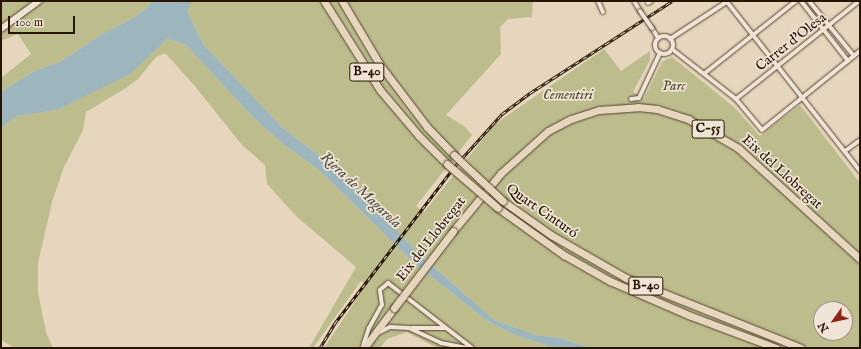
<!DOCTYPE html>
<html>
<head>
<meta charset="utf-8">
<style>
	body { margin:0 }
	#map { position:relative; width:861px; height:349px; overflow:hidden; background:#e7d6be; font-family:"IM FELL English",serif }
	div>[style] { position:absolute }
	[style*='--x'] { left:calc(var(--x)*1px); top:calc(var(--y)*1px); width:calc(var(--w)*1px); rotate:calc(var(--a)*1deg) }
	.green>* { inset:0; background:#bdbc8c }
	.water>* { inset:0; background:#9db6bd }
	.roads { filter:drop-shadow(0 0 1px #564531) drop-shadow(0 0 1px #564531) }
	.street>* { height:4px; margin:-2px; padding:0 2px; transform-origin:2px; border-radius:2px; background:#efe4d5 }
	.street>.ring { margin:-2px; padding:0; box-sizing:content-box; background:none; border:4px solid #efe4d5; border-radius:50% }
	.secondary>* { height:5.5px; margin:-2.75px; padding:0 2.75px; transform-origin:2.75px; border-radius:2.75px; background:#efe4d5 }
	.highway>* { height:7px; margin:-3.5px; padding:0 3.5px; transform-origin:3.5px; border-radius:3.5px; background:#e7d6be }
	.rail>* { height:3px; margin-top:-1.5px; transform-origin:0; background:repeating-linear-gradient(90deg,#efe4d5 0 4.5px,#251502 0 9px); box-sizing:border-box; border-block:1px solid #251502 }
	.bridges { filter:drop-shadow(0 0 1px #564531) drop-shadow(0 0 1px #564531) }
	.street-bridge>* { height:4px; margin:-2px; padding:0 2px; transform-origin:2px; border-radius:2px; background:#efe4d5 }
	.highway-bridge>* { height:7px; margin:-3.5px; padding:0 3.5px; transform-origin:3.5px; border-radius:3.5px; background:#e7d6be }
	span { translate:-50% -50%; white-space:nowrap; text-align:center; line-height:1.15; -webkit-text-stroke:3.5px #efe4d5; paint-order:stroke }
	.shield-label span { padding:1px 3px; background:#efe4d5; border:1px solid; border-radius:3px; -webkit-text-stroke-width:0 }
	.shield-label { font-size:13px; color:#251502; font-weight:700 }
	.street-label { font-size:14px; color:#251502 }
	.park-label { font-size:14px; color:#53472b; font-style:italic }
	.water-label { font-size:15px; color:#4f4d43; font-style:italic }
	.frame { position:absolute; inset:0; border:2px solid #251502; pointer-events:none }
	.north { position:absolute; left:813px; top:301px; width:40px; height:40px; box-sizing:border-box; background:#efe4d5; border:1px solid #9e9181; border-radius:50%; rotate:237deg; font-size:11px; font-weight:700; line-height:16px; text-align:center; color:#251502 }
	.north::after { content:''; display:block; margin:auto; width:14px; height:18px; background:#8f2418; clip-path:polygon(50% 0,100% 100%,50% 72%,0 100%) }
	.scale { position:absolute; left:8px; top:16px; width:67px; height:18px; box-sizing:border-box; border:2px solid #251502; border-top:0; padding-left:5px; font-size:12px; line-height:14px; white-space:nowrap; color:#251502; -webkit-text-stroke:3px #efe4d5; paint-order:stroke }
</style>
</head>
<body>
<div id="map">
	<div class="green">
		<i style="clip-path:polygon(1px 1px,152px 1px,147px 8px,131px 19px,102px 34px,60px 62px,34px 71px,1px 92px,1px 78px,31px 54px,18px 34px,1px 41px)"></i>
		<i style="clip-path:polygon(evenodd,193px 1px,533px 1px,532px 17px,508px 19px,500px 27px,501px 54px,446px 115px,464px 126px,472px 135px,416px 206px,424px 212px,495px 124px,604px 49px,621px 71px,650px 51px,650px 60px,633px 92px,644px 98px,662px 62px,672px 57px,734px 107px,760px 136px,800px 105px,860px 183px,860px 348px,591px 348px,561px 338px,536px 335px,494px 320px,416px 251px,345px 175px,284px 129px,203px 44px,187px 11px,193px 1px,821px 309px,845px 309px,845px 333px,821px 333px,821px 309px)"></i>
		<i style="clip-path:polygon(167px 39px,186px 45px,251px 115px,283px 144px,320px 171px,414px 263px,486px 320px,515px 335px,555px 348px,437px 348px,407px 332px,387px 339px,380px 348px,324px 348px,366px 285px,361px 281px,313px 348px,309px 348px,356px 267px,297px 217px,267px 184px,265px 165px,242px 145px,194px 85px,166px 54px,163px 54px,156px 57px,138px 79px,126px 88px,86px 112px,83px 130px,64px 167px,52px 202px,38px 263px,38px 292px,46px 332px,53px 348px,15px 348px,1px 340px,1px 128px,17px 116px,57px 110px,88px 94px,150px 54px)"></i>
	</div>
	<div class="water">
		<i style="clip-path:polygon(152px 1px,193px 1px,187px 11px,203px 44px,284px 129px,345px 175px,416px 251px,494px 320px,536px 335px,561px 338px,591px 348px,555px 348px,515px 335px,486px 320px,414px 263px,320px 171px,283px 144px,251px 115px,186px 45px,167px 39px,130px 74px,57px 110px,17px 116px,1px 128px,1px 92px,4px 90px,34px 71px,60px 62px,102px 34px,131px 19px,147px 8px)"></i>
	</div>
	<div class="roads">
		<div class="street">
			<i style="--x:598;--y:1;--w:12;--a:66"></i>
			<i style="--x:634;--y:1;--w:12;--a:59"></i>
			<i style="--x:801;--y:1;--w:76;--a:51.9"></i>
			<i style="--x:809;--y:1;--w:71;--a:50.7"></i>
			<i style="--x:727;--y:2;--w:215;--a:51.8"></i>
			<i style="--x:648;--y:3;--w:4;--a:-34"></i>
			<i style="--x:652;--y:28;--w:12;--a:59"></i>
			<i class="ring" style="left:655px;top:36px;width:14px;height:14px"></i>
			<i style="--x:670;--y:39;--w:69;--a:-33.2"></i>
			<i style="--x:672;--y:49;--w:81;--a:38"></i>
			<i style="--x:736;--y:99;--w:40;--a:50"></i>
			<i style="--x:762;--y:130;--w:126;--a:-38.9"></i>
			<i style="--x:705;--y:73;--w:116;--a:-38.4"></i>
			<i style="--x:631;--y:99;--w:8;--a:-7"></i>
			<i style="--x:639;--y:98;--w:50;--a:-65"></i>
			<i style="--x:736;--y:99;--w:157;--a:-38.5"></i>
			<i style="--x:845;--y:151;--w:19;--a:-36"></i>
			<i style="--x:412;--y:328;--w:33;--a:0"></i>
			<i style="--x:376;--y:334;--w:16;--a:-27"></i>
			<i style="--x:390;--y:327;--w:19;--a:3"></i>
			<i style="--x:409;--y:328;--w:35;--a:25"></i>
			<i style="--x:441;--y:343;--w:25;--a:11"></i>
			<i style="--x:363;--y:346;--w:19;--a:-72"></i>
			<i style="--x:369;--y:328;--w:26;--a:-61"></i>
			<i style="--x:382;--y:305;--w:15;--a:-98"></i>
			<i style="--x:380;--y:290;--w:11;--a:-41"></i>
			<i style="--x:388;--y:283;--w:106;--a:37.7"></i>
		</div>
		<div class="secondary">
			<i style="--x:1;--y:29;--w:47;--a:-36.4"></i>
		</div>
		<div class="highway">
			<i style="--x:324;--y:1;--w:105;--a:57.8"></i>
			<i style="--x:380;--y:90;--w:60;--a:49.7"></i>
			<i style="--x:419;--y:136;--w:40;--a:45"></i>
			<i style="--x:342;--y:1;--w:74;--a:59.3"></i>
			<i style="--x:380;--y:65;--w:78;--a:52.8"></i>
			<i style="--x:427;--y:127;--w:39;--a:46"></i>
			<i style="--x:503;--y:201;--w:59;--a:35.3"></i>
			<i style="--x:551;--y:235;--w:86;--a:29.8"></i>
			<i style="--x:626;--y:278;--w:188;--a:21.8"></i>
			<i style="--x:498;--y:208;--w:81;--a:35.5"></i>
			<i style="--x:564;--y:255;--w:53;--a:29.5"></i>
			<i style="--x:610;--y:281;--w:88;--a:23.4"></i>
			<i style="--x:691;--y:316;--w:91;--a:20.6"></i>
			<i style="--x:453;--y:231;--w:75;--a:-50.4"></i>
			<i style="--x:501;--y:173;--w:63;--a:-41.8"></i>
			<i style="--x:548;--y:131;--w:26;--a:-28"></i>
			<i style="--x:571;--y:119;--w:29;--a:-18"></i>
			<i style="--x:599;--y:110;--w:39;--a:-4"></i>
			<i style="--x:638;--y:107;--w:19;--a:6"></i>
			<i style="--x:657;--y:109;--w:33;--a:18"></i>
			<i style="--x:688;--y:119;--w:58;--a:30.1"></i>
			<i style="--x:738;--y:148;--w:165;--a:42.3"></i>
			<i style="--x:364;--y:348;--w:50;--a:-53.1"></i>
		</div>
	</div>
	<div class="rail">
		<i style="--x:320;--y:348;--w:29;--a:-59"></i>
		<i style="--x:335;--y:323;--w:199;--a:-52.6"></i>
		<i style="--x:456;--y:165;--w:69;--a:-48"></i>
		<i style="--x:502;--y:114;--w:35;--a:-37"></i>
		<i style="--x:530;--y:93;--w:169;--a:-32.9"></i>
	</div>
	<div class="bridges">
		<div class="street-bridge">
			<i style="--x:640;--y:11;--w:21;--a:55"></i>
		</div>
		<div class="highway-bridge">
			<i style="--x:454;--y:155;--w:67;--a:43.2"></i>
			<i style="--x:447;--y:164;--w:67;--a:40.8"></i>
			<i style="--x:394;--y:308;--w:97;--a:-52.5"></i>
		</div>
	</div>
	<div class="shield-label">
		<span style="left:367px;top:72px">B-40</span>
		<span style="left:708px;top:129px">C-55</span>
		<span style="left:646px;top:286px">B-40</span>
	</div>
	<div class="street-label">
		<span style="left:791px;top:42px;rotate:-38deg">Carrer d'Olesa</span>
		<span style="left:782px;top:172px;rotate:42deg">Eix del Llobregat</span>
		<span style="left:542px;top:211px;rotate:35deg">Quart Cinturó</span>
		<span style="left:431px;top:239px;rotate:-52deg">Eix del Llobregat</span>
	</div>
	<div class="park-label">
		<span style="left:674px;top:86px">Parc</span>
		<span style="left:568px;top:95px">Cementiri</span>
	</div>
	<div class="water-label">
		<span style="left:361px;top:190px;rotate:43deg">Riera de Magarola</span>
	</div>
	<div class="frame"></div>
	<div class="north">N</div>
	<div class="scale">100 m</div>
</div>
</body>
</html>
